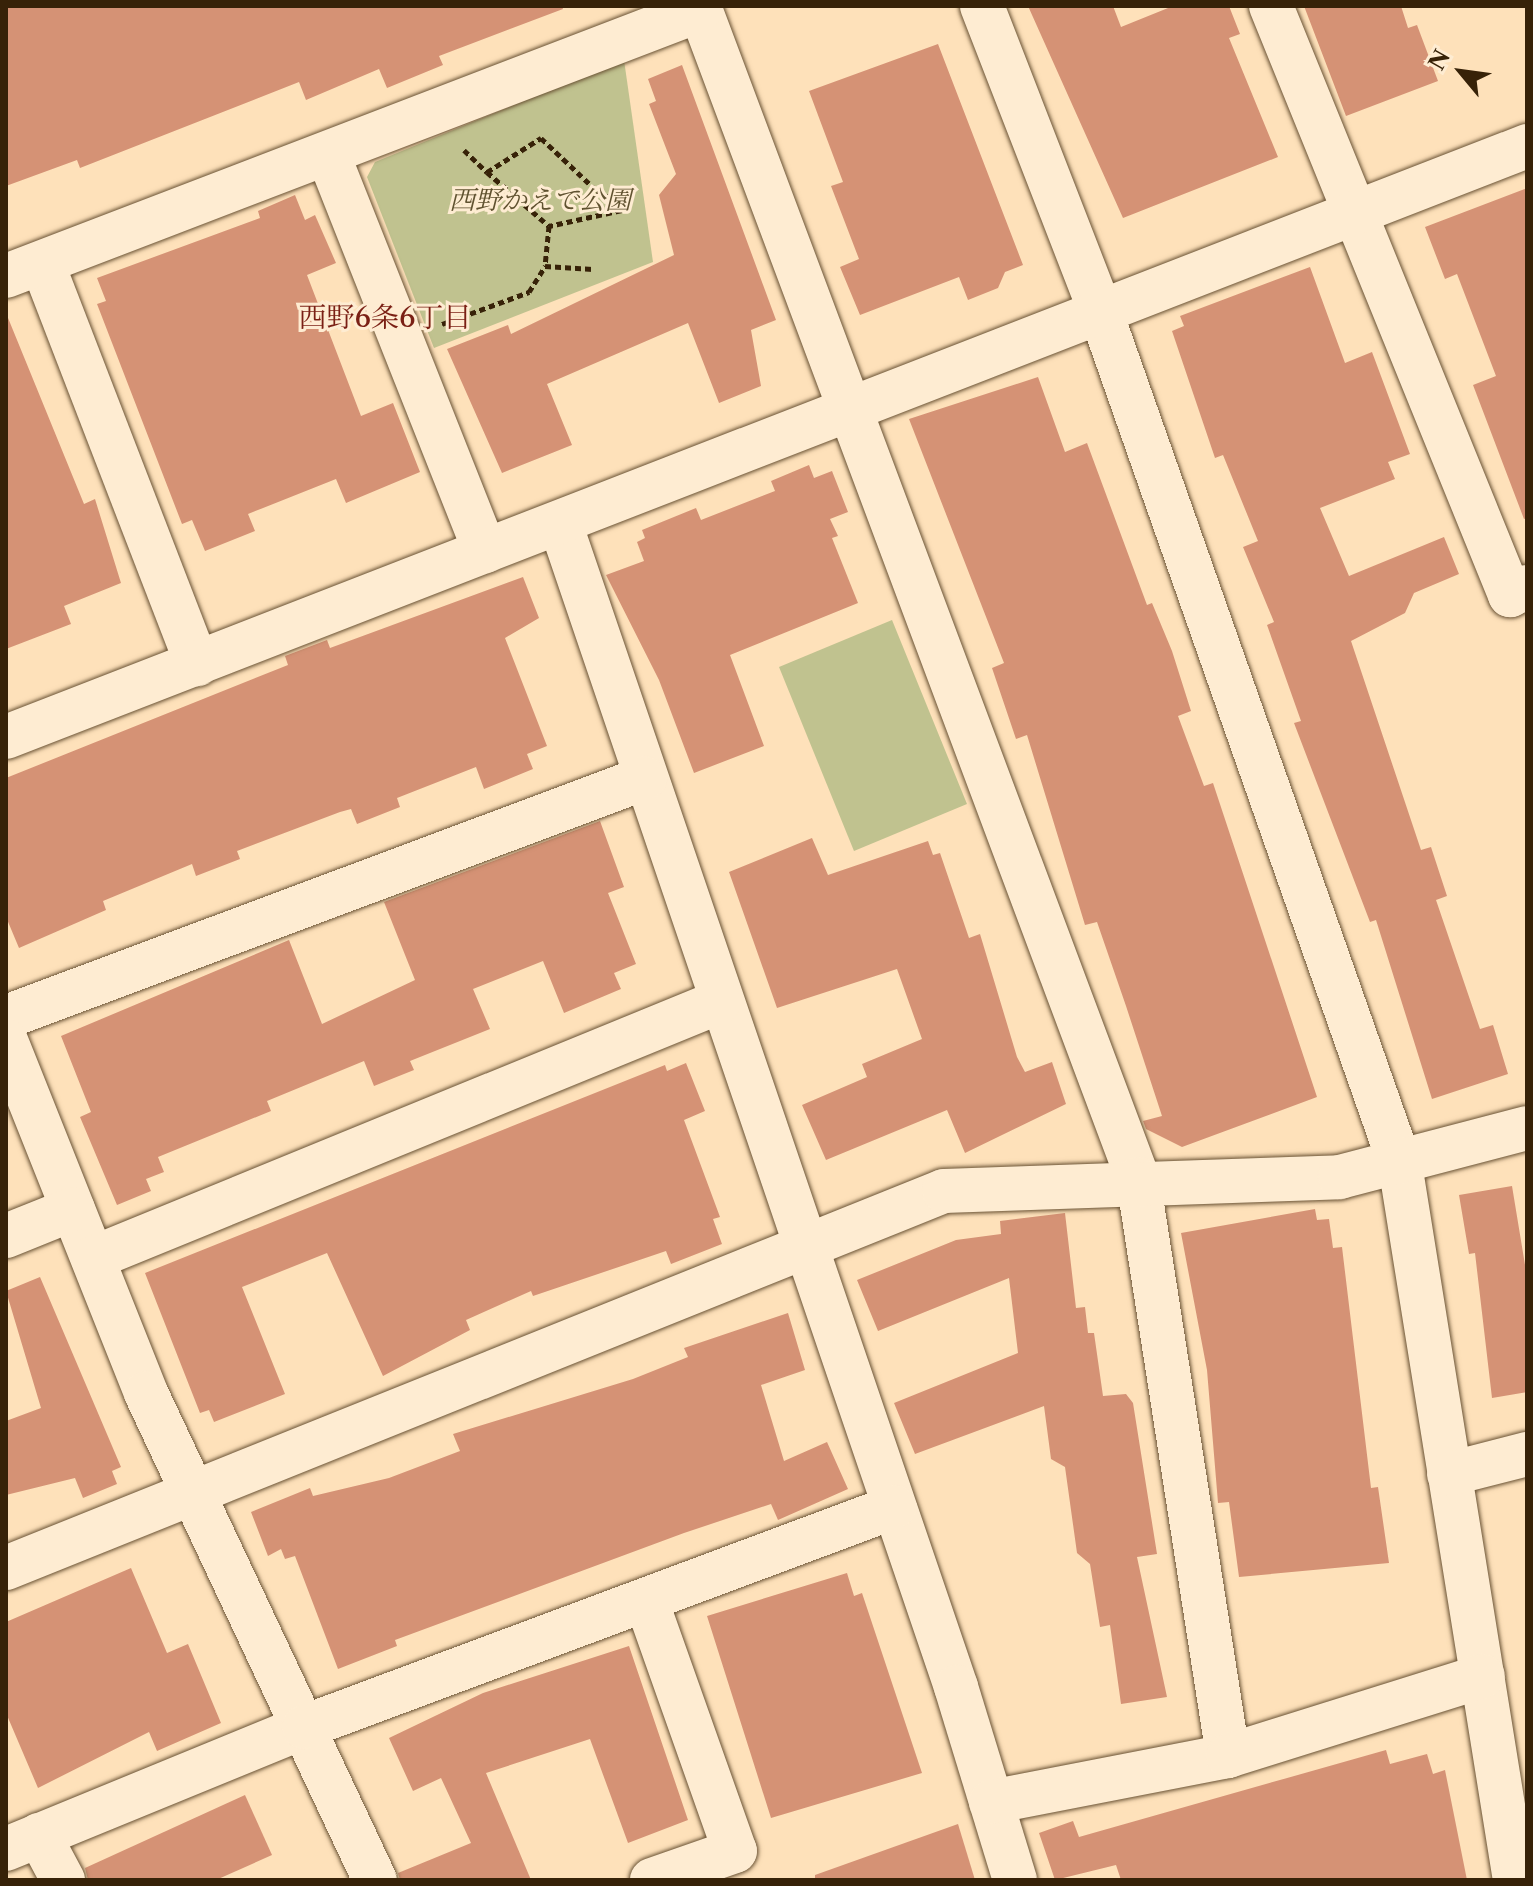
<!DOCTYPE html>
<html>
<head>
<meta charset="utf-8">
<style>
	body { margin:0 }
	#map { position:relative; width:1533px; height:1886px; overflow:hidden; background:#fee1ba; font-family:"Libre Caslon Text","Noto Serif JP",serif }
	div>[style] { position:absolute }
	[style*='--x'] { left:calc(var(--x)*1px); top:calc(var(--y)*1px); width:calc(var(--w)*1px); rotate:calc(var(--a)*1deg) }
	.green>* { inset:0; background:#c0c28f }
	.building>* { inset:0; background:#d59275 }
	.path>* { height:5px; margin-top:-2.5px; transform-origin:0; background:repeating-linear-gradient(90deg,#372208 0 6px,transparent 0 10px) }
	.roads { filter:drop-shadow(0 0 2px #695234) drop-shadow(0 0 2px #695234) }
	.street>* { height:44px; margin:-22px; padding:0 22px; transform-origin:22px; border-radius:22px; background:#feecd2 }
	span { translate:-50% -50%; white-space:nowrap; text-align:center; line-height:1.15; -webkit-text-stroke:6px #feecd2; paint-order:stroke }
	.park-label { font-size:26px; color:#605230; font-style:italic }
	.neighbourhood-label { font-size:28px; color:#7a1f14 }
	.frame { position:absolute; inset:0; border:8px solid #372208; pointer-events:none }
	.north { position:absolute; left:1421px; top:32px; width:80px; height:80px; -webkit-text-stroke:6px #feecd2; paint-order:stroke; rotate:299deg; font-size:22px; font-weight:700; line-height:32px; text-align:center; color:#372208 }
	.north::after { content:''; display:block; margin:auto; width:28px; height:36px; background:#372208; clip-path:polygon(50% 0,100% 100%,50% 72%,0 100%) }
</style>
</head>
<body>
<div id="map">
	<div class="green">
		<i style="clip-path:polygon(624px 60px,653px 262px,434px 348px,367px 177px,375px 162px)"></i>
		<i style="clip-path:polygon(892px 620px,967px 804px,854px 851px,779px 667px)"></i>
	</div>
	<div class="building">
		<i style="clip-path:polygon(6px 6px,562px 6px,563px 9px,439px 56px,443px 65px,387px 88px,379px 69px,306px 100px,299px 82px,80px 168px,77px 160px,6px 186px)"></i>
		<i style="clip-path:polygon(1028px 6px,1113px 6px,1121px 27px,1173px 6px,1229px 6px,1240px 34px,1229px 38px,1278px 157px,1123px 218px)"></i>
		<i style="clip-path:polygon(1304px 6px,1401px 6px,1408px 28px,1417px 25px,1438px 81px,1346px 116px)"></i>
		<i style="clip-path:polygon(938px 44px,1023px 265px,1005px 272px,998px 288px,968px 300px,959px 277px,860px 315px,840px 267px,859px 259px,831px 186px,843px 182px,809px 91px)"></i>
		<i style="clip-path:polygon(682px 65px,776px 320px,751px 330px,761px 386px,719px 403px,688px 323px,547px 384px,572px 445px,502px 473px,447px 349px,508px 325px,511px 334px,674px 255px,659px 195px,676px 174px,649px 104px,656px 101px,648px 79px)"></i>
		<i style="clip-path:polygon(1527px 188px,1527px 518px,1524px 519px,1473px 385px,1496px 376px,1457px 274px,1445px 279px,1425px 227px)"></i>
		<i style="clip-path:polygon(295px 195px,305px 220px,315px 215px,336px 263px,307px 275px,361px 416px,393px 403px,420px 472px,346px 503px,336px 479px,248px 514px,255px 531px,205px 551px,192px 520px,182px 524px,97px 304px,106px 301px,97px 278px,260px 218px,258px 211px)"></i>
		<i style="clip-path:polygon(1310px 267px,1345px 363px,1372px 352px,1410px 454px,1388px 462px,1395px 479px,1320px 508px,1349px 576px,1444px 537px,1459px 574px,1414px 593px,1405px 613px,1351px 641px,1421px 850px,1431px 847px,1447px 896px,1436px 900px,1480px 1029px,1493px 1025px,1508px 1074px,1432px 1099px,1376px 920px,1370px 922px,1294px 723px,1301px 721px,1267px 625px,1274px 622px,1243px 547px,1258px 541px,1223px 455px,1215px 458px,1172px 331px,1184px 326px,1180px 316px)"></i>
		<i style="clip-path:polygon(6px 313px,84px 504px,95px 499px,121px 583px,64px 606px,71px 624px,6px 649px)"></i>
		<i style="clip-path:polygon(1038px 377px,1065px 452px,1087px 443px,1147px 605px,1152px 603px,1172px 651px,1191px 711px,1178px 716px,1204px 786px,1213px 783px,1317px 1097px,1182px 1147px,1146px 1129px,1143px 1121px,1162px 1116px,1126px 1006px,1097px 922px,1085px 925px,1027px 735px,1016px 739px,992px 668px,1004px 663px,909px 419px)"></i>
		<i style="clip-path:polygon(809px 465px,814px 478px,832px 471px,848px 512px,830px 519px,838px 536px,832px 538px,858px 603px,730px 655px,764px 746px,694px 773px,659px 680px,606px 575px,644px 561px,637px 542px,645px 538px,642px 530px,696px 508px,701px 520px,775px 491px,771px 481px)"></i>
		<i style="clip-path:polygon(523px 577px,539px 618px,505px 638px,547px 746px,527px 754px,533px 769px,484px 789px,476px 767px,397px 798px,400px 807px,357px 824px,351px 809px,340px 812px,237px 851px,240px 859px,196px 876px,192px 864px,103px 901px,106px 910px,19px 948px,6px 917px,6px 778px,288px 665px,285px 656px,327px 640px,330px 648px)"></i>
		<i style="clip-path:polygon(600px 821px,624px 887px,608px 893px,636px 964px,614px 973px,621px 989px,564px 1013px,543px 961px,473px 989px,490px 1029px,410px 1061px,414px 1070px,374px 1086px,364px 1061px,267px 1101px,271px 1111px,158px 1157px,164px 1172px,146px 1179px,151px 1191px,117px 1205px,80px 1117px,91px 1112px,61px 1036px,289px 940px,322px 1024px,415px 980px,384px 902px)"></i>
		<i style="clip-path:polygon(812px 838px,828px 875px,928px 841px,933px 855px,940px 853px,969px 938px,980px 934px,1017px 1057px,1025px 1072px,1052px 1062px,1066px 1104px,965px 1153px,947px 1110px,826px 1160px,802px 1105px,867px 1077px,862px 1064px,922px 1039px,897px 969px,777px 1008px,729px 872px)"></i>
		<i style="clip-path:polygon(686px 1063px,705px 1111px,684px 1120px,720px 1217px,713px 1219px,722px 1244px,671px 1264px,666px 1251px,533px 1296px,531px 1291px,466px 1320px,470px 1330px,383px 1376px,327px 1253px,242px 1287px,285px 1394px,214px 1422px,209px 1410px,200px 1413px,145px 1273px,665px 1065px,667px 1071px)"></i>
		<i style="clip-path:polygon(1512px 1186px,1527px 1277px,1527px 1392px,1492px 1398px,1475px 1253px,1469px 1254px,1459px 1195px)"></i>
		<i style="clip-path:polygon(1315px 1209px,1317px 1220px,1329px 1219px,1333px 1248px,1342px 1247px,1371px 1488px,1378px 1487px,1389px 1563px,1239px 1577px,1229px 1502px,1218px 1503px,1207px 1370px,1181px 1233px)"></i>
		<i style="clip-path:polygon(1065px 1213px,1076px 1308px,1085px 1307px,1088px 1333px,1094px 1333px,1103px 1396px,1126px 1394px,1133px 1403px,1157px 1554px,1137px 1557px,1167px 1697px,1121px 1704px,1110px 1625px,1100px 1627px,1090px 1564px,1077px 1553px,1065px 1467px,1051px 1459px,1044px 1406px,915px 1454px,894px 1403px,1018px 1353px,1009px 1278px,878px 1331px,857px 1280px,956px 1240px,1001px 1234px,1000px 1221px)"></i>
		<i style="clip-path:polygon(40px 1277px,121px 1467px,112px 1471px,117px 1484px,83px 1498px,75px 1478px,6px 1495px,6px 1421px,41px 1408px,6px 1291px)"></i>
		<i style="clip-path:polygon(788px 1313px,805px 1370px,761px 1385px,784px 1461px,827px 1442px,848px 1489px,778px 1520px,771px 1504px,684px 1533px,395px 1640px,397px 1646px,338px 1669px,295px 1556px,285px 1559px,281px 1549px,268px 1556px,251px 1512px,310px 1488px,313px 1496px,389px 1478px,460px 1451px,453px 1434px,633px 1379px,688px 1357px,684px 1348px)"></i>
		<i style="clip-path:polygon(131px 1568px,167px 1653px,188px 1644px,221px 1723px,157px 1751px,149px 1732px,38px 1788px,6px 1713px,6px 1622px)"></i>
		<i style="clip-path:polygon(847px 1573px,854px 1596px,862px 1593px,922px 1773px,771px 1818px,707px 1616px)"></i>
		<i style="clip-path:polygon(629px 1646px,688px 1820px,628px 1843px,590px 1739px,486px 1773px,531px 1880px,400px 1880px,398px 1873px,471px 1843px,441px 1778px,413px 1791px,389px 1738px,483px 1693px)"></i>
		<i style="clip-path:polygon(1386px 1750px,1390px 1764px,1427px 1754px,1433px 1774px,1445px 1770px,1467px 1880px,1121px 1880px,1116px 1865px,1055px 1880px,1039px 1833px,1073px 1821px,1079px 1837px)"></i>
		<i style="clip-path:polygon(245px 1795px,272px 1855px,216px 1880px,88px 1880px,85px 1868px)"></i>
		<i style="clip-path:polygon(958px 1824px,975px 1880px,815px 1880px,815px 1875px)"></i>
	</div>
	<div class="path">
		<i style="--x:464;--y:150;--w:32;--a:44"></i>
		<i style="--x:487;--y:172;--w:64;--a:-32.2"></i>
		<i style="--x:541;--y:138;--w:77;--a:43.4"></i>
		<i style="--x:597;--y:191;--w:38;--a:27"></i>
		<i style="--x:631;--y:208;--w:84;--a:167.6"></i>
		<i style="--x:549;--y:226;--w:40;--a:95.7"></i>
		<i style="--x:545;--y:266;--w:48;--a:3.6"></i>
		<i style="--x:487;--y:172;--w:82;--a:41.1"></i>
		<i style="--x:442;--y:324;--w:93;--a:-20.2"></i>
		<i style="--x:529;--y:292;--w:31;--a:-58"></i>
	</div>
	<div class="roads">
		<div class="street">
			<i style="--x:699;--y:6;--w:1252;--a:69.48"></i>
			<i style="--x:1138;--y:1179;--w:584;--a:81.13"></i>
			<i style="--x:982;--y:6;--w:329;--a:68.8"></i>
			<i style="--x:1101;--y:313;--w:902;--a:70.64"></i>
			<i style="--x:1400;--y:1164;--w:725;--a:80.88"></i>
			<i style="--x:1271;--y:6;--w:636;--a:67.91"></i>
			<i style="--x:1510;--y:595;--w:19;--a:-25"></i>
			<i style="--x:329;--y:157;--w:424;--a:68.4"></i>
			<i style="--x:43;--y:265;--w:428;--a:68.9"></i>
			<i style="--x:6;--y:276;--w:743;--a:-20.97"></i>
			<i style="--x:560;--y:523;--w:1230;--a:71.21"></i>
			<i style="--x:956;--y:1687;--w:202;--a:73"></i>
			<i style="--x:6;--y:737;--w:1632;--a:-21.23"></i>
			<i style="--x:6;--y:1017;--w:682;--a:-20.51"></i>
			<i style="--x:6;--y:1041;--w:379;--a:68.3"></i>
			<i style="--x:146;--y:1393;--w:538;--a:64.82"></i>
			<i style="--x:6;--y:1236;--w:72;--a:-21.9"></i>
			<i style="--x:93;--y:1258;--w:676;--a:-22.24"></i>
			<i style="--x:1449;--y:1474;--w:81;--a:-14.4"></i>
			<i style="--x:6;--y:1568;--w:1011;--a:-21.9"></i>
			<i style="--x:944;--y:1191;--w:396;--a:-2"></i>
			<i style="--x:1340;--y:1177;--w:193;--a:-14.7"></i>
			<i style="--x:646;--y:1600;--w:266;--a:70.5"></i>
			<i style="--x:735;--y:1851;--w:88;--a:160.7"></i>
			<i style="--x:991;--y:1802;--w:241;--a:-11"></i>
			<i style="--x:1228;--y:1756;--w:267;--a:-17.4"></i>
			<i style="--x:39;--y:1835;--w:51;--a:61.9"></i>
			<i style="--x:6;--y:1849;--w:322;--a:-22.3"></i>
			<i style="--x:304;--y:1727;--w:630;--a:-20.45"></i>
		</div>
	</div>
	<div class="park-label">
		<span style="left:540px;top:201px">西野かえで公園</span>
	</div>
	<div class="neighbourhood-label">
		<span style="left:385px;top:317px">西野6条6丁目</span>
	</div>
	<div class="frame"></div>
	<div class="north">N</div>
</div>
</body>
</html>
